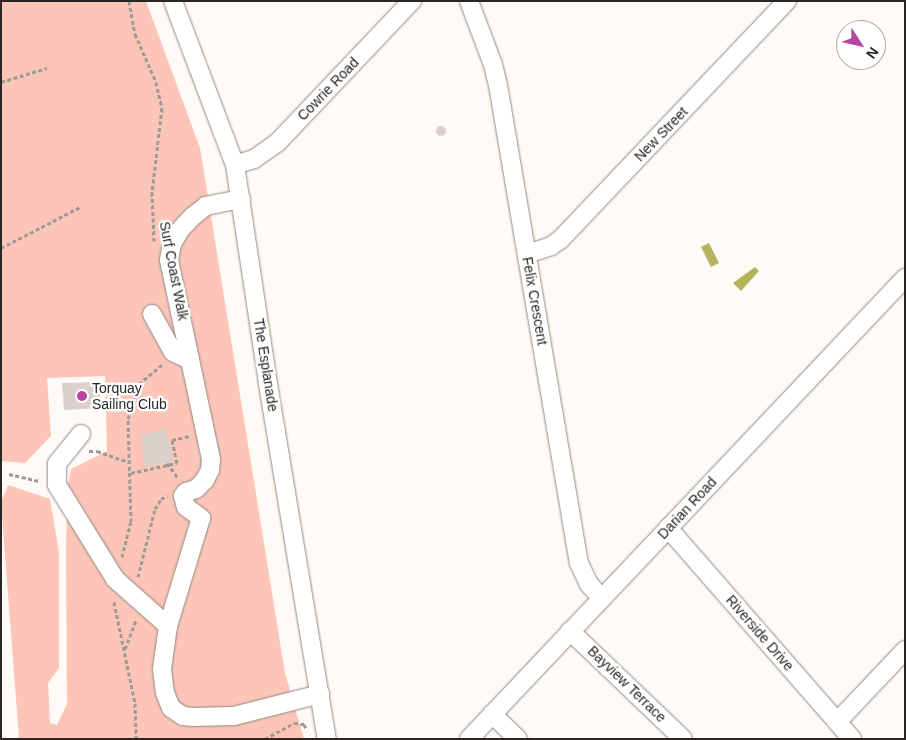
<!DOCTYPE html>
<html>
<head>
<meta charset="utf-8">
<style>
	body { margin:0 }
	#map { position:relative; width:906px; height:740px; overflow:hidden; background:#fffaf5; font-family:Helvetica,sans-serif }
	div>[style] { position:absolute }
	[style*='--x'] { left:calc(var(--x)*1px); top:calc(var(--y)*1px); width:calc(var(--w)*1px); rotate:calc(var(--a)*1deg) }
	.green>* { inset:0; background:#fcc5b8 }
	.water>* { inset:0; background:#b4b45e }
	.building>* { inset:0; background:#dbd1cc }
	.round { border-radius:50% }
	.path>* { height:3px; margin-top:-1.5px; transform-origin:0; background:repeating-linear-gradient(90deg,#9e9a95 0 4px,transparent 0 6.5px) }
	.roads { filter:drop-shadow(0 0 1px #918a83) drop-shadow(0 0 1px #918a83) }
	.minor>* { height:18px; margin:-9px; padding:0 9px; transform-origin:9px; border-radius:9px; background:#fff }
	.dots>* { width:14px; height:14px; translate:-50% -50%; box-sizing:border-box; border:2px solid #fff; border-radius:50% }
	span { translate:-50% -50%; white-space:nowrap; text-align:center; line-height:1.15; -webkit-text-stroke:4.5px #fff; paint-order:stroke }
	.street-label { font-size:14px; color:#292623 }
	.poi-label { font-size:14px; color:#292623 }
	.left { translate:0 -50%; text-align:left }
	.frame { position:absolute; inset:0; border:2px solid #292623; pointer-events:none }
	.north { position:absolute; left:836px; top:20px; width:50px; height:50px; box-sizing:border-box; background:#fff; border:1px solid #a9a8a7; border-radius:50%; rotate:125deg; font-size:14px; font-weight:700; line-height:20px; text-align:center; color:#292623 }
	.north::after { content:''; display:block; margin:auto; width:18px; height:22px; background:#b8459f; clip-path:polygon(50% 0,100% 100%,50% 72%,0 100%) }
</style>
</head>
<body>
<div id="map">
	<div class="green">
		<i style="clip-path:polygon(1px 1px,146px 1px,200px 148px,285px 673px,304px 739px,19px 739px,1px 502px,8px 485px,50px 499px,59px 552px,59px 668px,48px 683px,50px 723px,57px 725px,67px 704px,66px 556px,67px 490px,71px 469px,107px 451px,105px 376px,47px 378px,51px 436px,25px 463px,1px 461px)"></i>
	</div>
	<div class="water">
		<i style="clip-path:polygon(709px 243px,719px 263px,711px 267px,701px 247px)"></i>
		<i style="clip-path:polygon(755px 267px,759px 271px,741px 291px,733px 283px)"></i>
	</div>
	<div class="building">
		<i class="round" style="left:436px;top:126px;width:10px;height:10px"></i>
		<i style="clip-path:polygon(100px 382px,101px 408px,64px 410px,62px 383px)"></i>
		<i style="clip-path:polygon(166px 429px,173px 462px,146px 467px,140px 435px)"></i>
	</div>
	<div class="path">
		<i style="--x:129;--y:1;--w:34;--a:80"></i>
		<i style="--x:135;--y:34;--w:52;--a:66.4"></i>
		<i style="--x:156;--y:82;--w:27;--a:77"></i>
		<i style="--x:162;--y:108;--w:85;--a:96.8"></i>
		<i style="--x:152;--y:192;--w:49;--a:87.7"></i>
		<i style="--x:1;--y:82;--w:48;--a:-16.9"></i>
		<i style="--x:1;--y:248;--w:91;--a:-27.4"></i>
		<i style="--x:89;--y:451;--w:8;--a:0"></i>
		<i style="--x:97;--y:451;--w:34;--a:19"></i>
		<i style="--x:167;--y:463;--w:19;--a:54"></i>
		<i style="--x:131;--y:473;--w:47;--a:-12.3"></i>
		<i style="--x:177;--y:463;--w:24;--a:-102"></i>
		<i style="--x:172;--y:440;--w:18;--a:-13"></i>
		<i style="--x:9;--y:474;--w:32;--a:13"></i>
		<i style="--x:122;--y:557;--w:36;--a:-76"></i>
		<i style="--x:131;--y:522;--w:103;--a:-91.7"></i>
		<i style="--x:128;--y:419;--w:37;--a:-73"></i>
		<i style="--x:139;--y:384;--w:30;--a:-40"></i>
		<i style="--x:138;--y:577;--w:70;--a:-76"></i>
		<i style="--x:155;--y:509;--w:12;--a:-59"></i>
		<i style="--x:161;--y:499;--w:7;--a:-27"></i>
		<i style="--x:114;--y:602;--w:103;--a:78.3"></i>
		<i style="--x:135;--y:703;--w:36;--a:88"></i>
		<i style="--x:125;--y:649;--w:31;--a:-69"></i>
		<i style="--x:265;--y:739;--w:33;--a:-29"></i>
		<i style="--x:294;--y:723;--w:10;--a:6"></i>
		<i style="--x:304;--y:724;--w:5;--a:68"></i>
	</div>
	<div class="roads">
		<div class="minor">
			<i style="--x:173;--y:1;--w:175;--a:69.3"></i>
			<i style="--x:235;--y:165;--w:221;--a:81.4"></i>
			<i style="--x:268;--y:384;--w:360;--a:80.6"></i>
			<i style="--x:469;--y:1;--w:68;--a:69.4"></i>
			<i style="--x:493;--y:65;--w:21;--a:76"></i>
			<i style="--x:498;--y:85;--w:485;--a:80.4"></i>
			<i style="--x:579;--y:563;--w:23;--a:65"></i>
			<i style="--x:589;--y:584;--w:18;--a:49"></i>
			<i style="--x:235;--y:165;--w:20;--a:-18"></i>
			<i style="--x:254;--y:159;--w:29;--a:-35"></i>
			<i style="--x:278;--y:142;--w:195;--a:-46.5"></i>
			<i style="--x:241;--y:199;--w:36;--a:169"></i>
			<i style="--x:206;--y:206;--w:16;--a:142"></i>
			<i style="--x:193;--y:216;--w:19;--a:133"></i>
			<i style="--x:180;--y:230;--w:16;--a:120"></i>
			<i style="--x:172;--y:244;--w:16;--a:101"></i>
			<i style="--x:169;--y:260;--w:203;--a:78.1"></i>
			<i style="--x:211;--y:459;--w:11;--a:95"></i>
			<i style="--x:210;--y:470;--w:11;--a:117"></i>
			<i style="--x:205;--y:480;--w:13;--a:135"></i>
			<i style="--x:196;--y:489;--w:10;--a:163"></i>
			<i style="--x:186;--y:492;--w:5;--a:127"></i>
			<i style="--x:183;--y:496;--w:11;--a:75"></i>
			<i style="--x:186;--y:507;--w:19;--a:36"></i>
			<i style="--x:201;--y:518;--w:113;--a:107"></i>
			<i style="--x:168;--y:626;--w:43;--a:97.9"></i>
			<i style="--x:162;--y:669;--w:24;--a:83"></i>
			<i style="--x:165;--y:693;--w:16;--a:68"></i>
			<i style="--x:171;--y:708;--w:14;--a:34"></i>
			<i style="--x:183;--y:716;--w:10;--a:6"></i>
			<i style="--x:193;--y:717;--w:41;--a:-1.4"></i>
			<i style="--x:234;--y:716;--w:89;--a:-14.3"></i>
			<i style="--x:527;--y:254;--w:25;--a:-18"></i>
			<i style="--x:551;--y:246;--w:11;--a:-34"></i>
			<i style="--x:560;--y:240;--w:330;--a:-46.5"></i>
			<i style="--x:152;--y:314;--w:43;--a:61.1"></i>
			<i style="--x:173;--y:352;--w:19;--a:25"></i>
			<i style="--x:81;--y:434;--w:38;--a:129"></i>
			<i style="--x:57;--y:464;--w:21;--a:90"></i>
			<i style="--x:57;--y:485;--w:110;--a:58.3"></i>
			<i style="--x:115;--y:579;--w:71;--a:41.6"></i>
			<i style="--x:668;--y:528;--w:280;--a:48.9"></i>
			<i style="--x:570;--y:631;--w:156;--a:43.7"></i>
			<i style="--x:492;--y:714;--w:36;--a:44"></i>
			<i style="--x:837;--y:722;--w:99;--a:-46.6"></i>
			<i style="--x:469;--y:739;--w:635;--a:-46.6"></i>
		</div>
	</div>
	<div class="dots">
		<i style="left:82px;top:396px;background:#b8459f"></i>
	</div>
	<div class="street-label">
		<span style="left:328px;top:89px;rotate:-46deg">Cowrie Road</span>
		<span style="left:661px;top:134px;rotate:-46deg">New Street</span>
		<span style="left:174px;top:271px;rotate:79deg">Surf Coast Walk</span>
		<span style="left:535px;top:301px;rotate:80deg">Felix Crescent</span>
		<span style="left:266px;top:365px;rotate:81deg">The Esplanade</span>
		<span style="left:687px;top:508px;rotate:-47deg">Darian Road</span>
		<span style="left:760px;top:633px;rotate:49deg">Riverside Drive</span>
		<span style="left:627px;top:684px;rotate:44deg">Bayview Terrace</span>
	</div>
	<div class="poi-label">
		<span class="left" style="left:92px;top:396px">Torquay<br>Sailing Club</span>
	</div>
	<div class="frame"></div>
	<div class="north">N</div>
</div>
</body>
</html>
